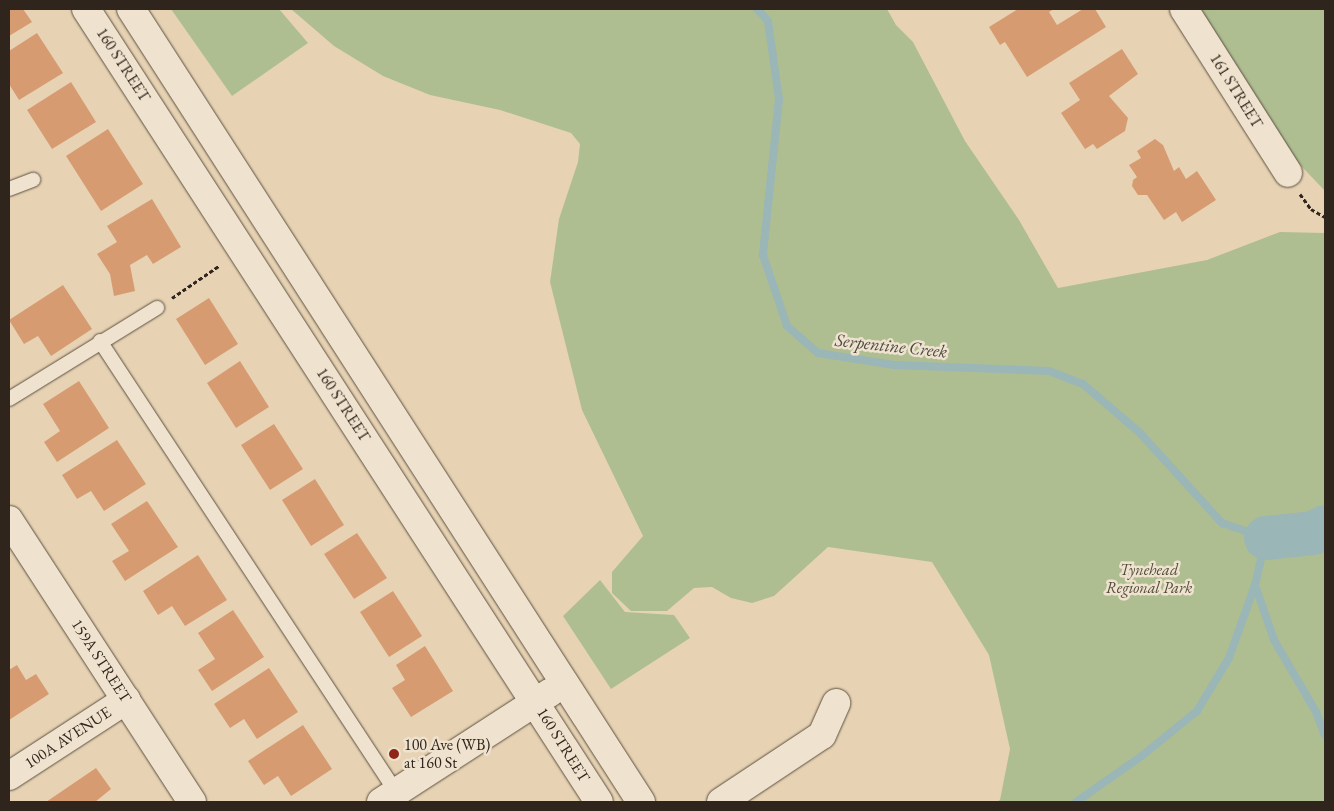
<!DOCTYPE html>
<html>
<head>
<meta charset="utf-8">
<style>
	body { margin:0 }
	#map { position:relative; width:1334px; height:811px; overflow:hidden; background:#e7d3b3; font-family:"EB Garamond",serif }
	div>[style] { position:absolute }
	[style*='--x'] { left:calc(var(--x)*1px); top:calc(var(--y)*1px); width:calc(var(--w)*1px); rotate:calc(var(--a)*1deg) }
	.green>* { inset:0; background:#afbe91 }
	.stream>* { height:8px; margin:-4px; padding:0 4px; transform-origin:4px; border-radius:4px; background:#9ab6b7 }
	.river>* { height:44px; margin:-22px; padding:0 22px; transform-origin:22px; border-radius:22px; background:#9ab6b7 }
	.building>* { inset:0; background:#d79b72 }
	.path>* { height:3px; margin-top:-1.5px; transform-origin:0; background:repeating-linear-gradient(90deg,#2f251c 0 4px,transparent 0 6.5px) }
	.roads { filter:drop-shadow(0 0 1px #5d5042) drop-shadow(0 0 1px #5d5042) }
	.service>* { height:14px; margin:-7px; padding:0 7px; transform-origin:7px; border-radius:7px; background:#efe2ce }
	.minor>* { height:28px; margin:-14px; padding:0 14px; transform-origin:14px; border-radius:14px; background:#efe2ce }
	.secondary>* { height:28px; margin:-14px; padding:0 14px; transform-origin:14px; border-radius:14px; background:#efe2ce }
	.dots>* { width:14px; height:14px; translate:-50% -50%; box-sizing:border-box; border:2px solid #efe2ce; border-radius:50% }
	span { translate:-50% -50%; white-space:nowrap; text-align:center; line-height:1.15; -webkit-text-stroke:5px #efe2ce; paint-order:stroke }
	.street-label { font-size:16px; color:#2f251c }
	.park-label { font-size:16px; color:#4f4b39; font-style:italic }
	.poi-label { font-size:16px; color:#2f251c }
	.left { translate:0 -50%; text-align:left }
	.water-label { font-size:18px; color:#4a4943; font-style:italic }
	.frame { position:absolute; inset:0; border:10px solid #2f251c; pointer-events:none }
</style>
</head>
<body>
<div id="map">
	<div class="green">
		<i style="clip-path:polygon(171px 9px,279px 9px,308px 43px,232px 96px)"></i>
		<i style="clip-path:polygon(291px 9px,887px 9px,896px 25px,913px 42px,965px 141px,1019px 220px,1058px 288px,1207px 260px,1280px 232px,1325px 233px,1325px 802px,996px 802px,1000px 800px,1010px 749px,989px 655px,932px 562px,828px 547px,774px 596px,752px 603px,731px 598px,712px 587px,694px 588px,667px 611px,631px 611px,612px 593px,612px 572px,643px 536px,582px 410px,550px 282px,559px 219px,578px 162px,580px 144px,571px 133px,500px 110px,430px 95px,383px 76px,334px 46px)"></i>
		<i style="clip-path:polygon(1196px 9px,1325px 9px,1325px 191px,1288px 152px)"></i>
		<i style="clip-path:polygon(600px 580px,625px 612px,674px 615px,690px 638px,611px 689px,563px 616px)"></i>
	</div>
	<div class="stream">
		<i style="--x:757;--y:9;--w:16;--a:47"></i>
		<i style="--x:768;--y:21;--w:79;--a:82"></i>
		<i style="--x:779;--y:99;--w:157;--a:95.9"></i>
		<i style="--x:763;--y:255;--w:75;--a:71.3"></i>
		<i style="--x:787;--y:326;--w:41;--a:41.1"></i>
		<i style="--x:818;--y:353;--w:77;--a:9"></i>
		<i style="--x:894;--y:365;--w:155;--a:2.2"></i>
		<i style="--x:1049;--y:371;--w:36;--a:21"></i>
		<i style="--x:1083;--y:384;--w:75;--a:40.7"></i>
		<i style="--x:1140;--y:433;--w:122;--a:47.7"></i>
		<i style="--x:1222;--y:523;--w:46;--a:18.8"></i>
		<i style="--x:1266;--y:538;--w:48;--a:103.2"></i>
		<i style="--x:1255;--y:585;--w:58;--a:70.9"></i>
		<i style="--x:1274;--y:640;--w:83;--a:59.7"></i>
		<i style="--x:1316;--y:712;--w:25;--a:69"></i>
		<i style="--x:1076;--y:802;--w:82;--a:-35"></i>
		<i style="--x:1143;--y:755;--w:70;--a:-39.2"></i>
		<i style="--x:1197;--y:711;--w:62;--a:-58.9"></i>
		<i style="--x:1229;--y:658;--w:77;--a:-70.4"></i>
	</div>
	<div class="river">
		<i style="--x:1266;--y:538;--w:47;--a:-6.1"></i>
		<i style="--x:1313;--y:533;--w:13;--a:-27"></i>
	</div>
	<div class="building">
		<i style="clip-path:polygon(9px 9px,23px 9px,32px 22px,9px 36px)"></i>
		<i style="clip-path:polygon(1018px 9px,1054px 9px,1049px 12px,1057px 25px,1083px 9px,1095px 9px,1106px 27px,1027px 77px,1005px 42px,1000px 45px,989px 27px)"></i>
		<i style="clip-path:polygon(37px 33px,63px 73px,19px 100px,9px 84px,9px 51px)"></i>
		<i style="clip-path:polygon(1122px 49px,1138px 74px,1109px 96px,1128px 118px,1125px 131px,1097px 149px,1093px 144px,1085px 149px,1061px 113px,1080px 100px,1069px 83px)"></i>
		<i style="clip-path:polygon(71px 82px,96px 122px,52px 149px,27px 110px)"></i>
		<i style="clip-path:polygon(108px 129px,143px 184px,101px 211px,66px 156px)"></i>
		<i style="clip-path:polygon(1155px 139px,1163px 145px,1174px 171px,1179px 167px,1186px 179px,1197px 171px,1216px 200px,1182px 222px,1176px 212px,1164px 220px,1147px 195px,1138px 195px,1132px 186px,1133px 180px,1137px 177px,1129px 165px,1141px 158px,1137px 151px)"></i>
		<i style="clip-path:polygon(152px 199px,181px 247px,153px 264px,147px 255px,130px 265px,135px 291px,114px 296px,110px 274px,97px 254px,117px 242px,107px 226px)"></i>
		<i style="clip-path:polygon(63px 285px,92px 329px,51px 356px,38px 336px,24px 344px,9px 320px)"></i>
		<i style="clip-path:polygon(209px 298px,238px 344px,205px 365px,176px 319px)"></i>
		<i style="clip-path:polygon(240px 361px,269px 407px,236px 428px,207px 383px)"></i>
		<i style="clip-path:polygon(79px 381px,109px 428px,57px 462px,44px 442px,60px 431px,43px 404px)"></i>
		<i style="clip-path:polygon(274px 424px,303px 469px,270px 490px,241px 445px)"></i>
		<i style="clip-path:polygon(117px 440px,146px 484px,104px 511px,91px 491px,77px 499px,62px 475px)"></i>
		<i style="clip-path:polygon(315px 479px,344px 525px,311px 546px,282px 500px)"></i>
		<i style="clip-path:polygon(147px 501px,178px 547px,125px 581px,112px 561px,129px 551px,111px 524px)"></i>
		<i style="clip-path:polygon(357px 533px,387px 578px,354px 599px,324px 554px)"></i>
		<i style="clip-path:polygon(198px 555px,227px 600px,185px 626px,172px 606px,158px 615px,143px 591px)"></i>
		<i style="clip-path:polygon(393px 591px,422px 636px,389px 657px,360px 612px)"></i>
		<i style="clip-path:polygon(233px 610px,264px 657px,212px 691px,198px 670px,215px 659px,198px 633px)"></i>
		<i style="clip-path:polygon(425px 646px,453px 691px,411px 717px,392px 688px,405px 680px,396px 665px)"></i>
		<i style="clip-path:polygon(17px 665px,26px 680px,36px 674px,49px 694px,9px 720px,9px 670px)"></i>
		<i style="clip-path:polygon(269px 668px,298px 712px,257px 739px,244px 719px,230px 728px,214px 704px)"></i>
		<i style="clip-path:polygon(303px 725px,332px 769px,291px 796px,278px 776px,264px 785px,248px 761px)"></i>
		<i style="clip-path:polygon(96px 768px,111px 789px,95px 802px,46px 802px)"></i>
	</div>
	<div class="path">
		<i style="--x:1300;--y:194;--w:19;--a:54"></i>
		<i style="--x:1311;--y:209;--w:16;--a:30"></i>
		<i style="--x:172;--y:298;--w:58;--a:-34.5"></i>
	</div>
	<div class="roads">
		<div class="service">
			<i style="--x:9;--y:189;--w:26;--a:-21"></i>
			<i style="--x:100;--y:341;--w:543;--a:56.72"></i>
			<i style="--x:9;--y:399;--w:174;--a:-31.6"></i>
		</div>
		<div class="minor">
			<i style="--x:1184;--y:9;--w:194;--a:57.6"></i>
			<i style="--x:9;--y:520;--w:336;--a:57"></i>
			<i style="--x:9;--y:776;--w:140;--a:-33"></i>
			<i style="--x:721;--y:802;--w:121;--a:-33.6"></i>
			<i style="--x:822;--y:735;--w:35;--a:-66"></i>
		</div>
		<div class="secondary">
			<i style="--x:86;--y:9;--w:944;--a:57.1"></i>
			<i style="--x:131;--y:9;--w:943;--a:57.25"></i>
			<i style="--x:381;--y:802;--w:202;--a:-32.9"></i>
		</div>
	</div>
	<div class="dots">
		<i style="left:394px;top:754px;background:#8f2418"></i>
	</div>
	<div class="street-label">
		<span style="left:123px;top:65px;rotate:57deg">160 STREET</span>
		<span style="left:1236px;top:91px;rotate:58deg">161 STREET</span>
		<span style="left:343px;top:405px;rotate:57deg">160 STREET</span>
		<span style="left:101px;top:661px;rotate:57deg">159A STREET</span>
		<span style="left:68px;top:738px;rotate:-33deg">100A AVENUE</span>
		<span style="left:563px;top:745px;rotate:58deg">160 STREET</span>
	</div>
	<div class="park-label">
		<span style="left:1149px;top:579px">Tynehead<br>Regional Park</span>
	</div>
	<div class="poi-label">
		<span class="left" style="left:404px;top:754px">100 Ave (WB)<br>at 160 St</span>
	</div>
	<div class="water-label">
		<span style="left:891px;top:346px;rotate:6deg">Serpentine Creek</span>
	</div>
	<div class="frame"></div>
</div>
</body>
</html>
